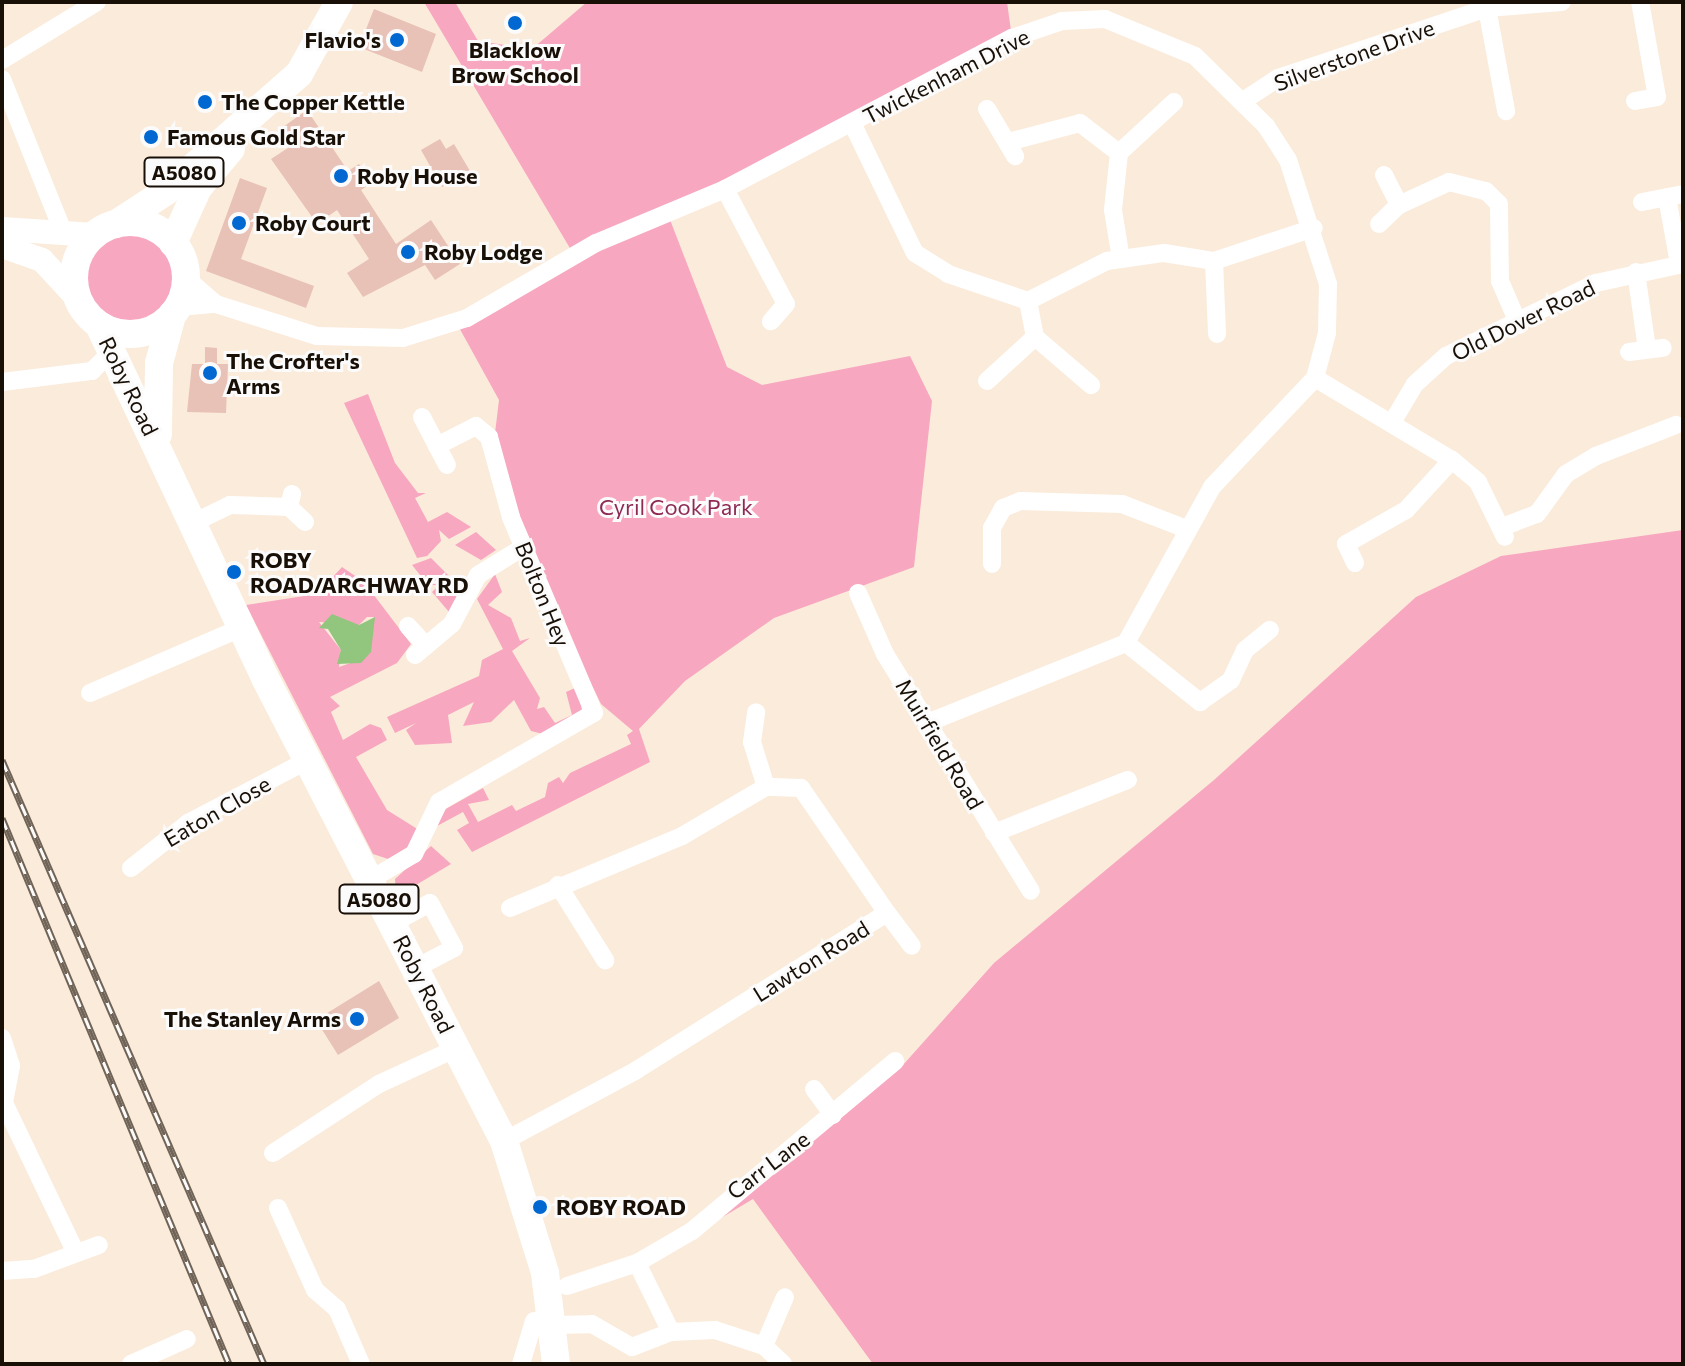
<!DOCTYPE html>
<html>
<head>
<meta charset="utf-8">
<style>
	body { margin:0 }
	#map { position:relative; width:1685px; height:1366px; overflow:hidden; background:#fbebda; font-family:Commissioner,sans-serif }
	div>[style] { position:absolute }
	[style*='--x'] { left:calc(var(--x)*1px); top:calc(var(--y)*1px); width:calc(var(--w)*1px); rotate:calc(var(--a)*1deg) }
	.green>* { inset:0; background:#f8a7c0 }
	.round { border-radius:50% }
	.water>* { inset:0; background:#92c57e }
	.building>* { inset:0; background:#e8c1b7 }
	.minor>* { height:18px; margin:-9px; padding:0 9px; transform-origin:9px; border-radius:9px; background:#fff }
	.secondary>* { height:24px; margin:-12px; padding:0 12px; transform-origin:12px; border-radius:12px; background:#fff }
	.primary>* { height:28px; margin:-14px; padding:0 14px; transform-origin:14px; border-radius:14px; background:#fff }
	.primary>.ring { margin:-14px; padding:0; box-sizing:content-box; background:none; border:28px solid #fff; border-radius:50% }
	.rail>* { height:7px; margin-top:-3.5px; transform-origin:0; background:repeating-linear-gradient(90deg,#fbfbfb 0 12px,#706458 0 24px); box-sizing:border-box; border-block:2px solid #706458 }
	.dots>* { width:22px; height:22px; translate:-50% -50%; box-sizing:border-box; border:4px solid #fbfbfb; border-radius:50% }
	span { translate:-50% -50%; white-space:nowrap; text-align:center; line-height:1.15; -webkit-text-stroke:6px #fbfbfb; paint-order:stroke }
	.shield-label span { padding:2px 6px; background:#fbfbfb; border:2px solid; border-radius:6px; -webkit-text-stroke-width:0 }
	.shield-label { font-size:20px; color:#180f06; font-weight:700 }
	.poi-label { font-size:22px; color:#180f06; font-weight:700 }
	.right { translate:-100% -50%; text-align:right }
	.left { translate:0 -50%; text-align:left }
	.street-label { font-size:22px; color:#180f06 }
	.park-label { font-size:22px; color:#8f2953 }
	.frame { position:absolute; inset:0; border:4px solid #180f06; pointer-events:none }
</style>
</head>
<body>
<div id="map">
	<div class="green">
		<i style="clip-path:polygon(424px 2px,455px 2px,478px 41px,532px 49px,587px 2px,1007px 2px,1012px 38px,667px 212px,727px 367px,762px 385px,910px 356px,932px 401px,914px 567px,774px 618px,685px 681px,639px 729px,650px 762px,472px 852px,457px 830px,469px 823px,463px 812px,437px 826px,444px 810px,483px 788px,489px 800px,468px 804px,478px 822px,512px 805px,516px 811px,545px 797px,548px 783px,559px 777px,563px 783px,570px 773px,631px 744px,627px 735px,633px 731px,601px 704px,568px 637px,512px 498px,495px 433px,499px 400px,456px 322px,574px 255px)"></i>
		<i class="round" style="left:86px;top:233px;width:90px;height:90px"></i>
		<i style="clip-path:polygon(368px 394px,395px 463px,418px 493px,426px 493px,415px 498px,428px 522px,447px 512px,471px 527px,449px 539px,439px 530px,441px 541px,427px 556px,417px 558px,344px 403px)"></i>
		<i style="clip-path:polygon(1683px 530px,1683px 1364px,873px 1364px,753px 1199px,716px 1221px,903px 1065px,994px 963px,1214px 780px,1416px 597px,1501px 556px)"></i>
		<i style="clip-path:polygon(476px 532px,496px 550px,481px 560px,455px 545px)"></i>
		<i style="clip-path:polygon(431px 558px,461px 588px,449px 612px,432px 592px,439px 585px,428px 585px,412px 565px)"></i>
		<i style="clip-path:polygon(evenodd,342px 567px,364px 582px,411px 644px,397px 663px,330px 697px,340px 706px,331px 712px,343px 740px,370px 724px,381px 728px,387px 740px,356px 757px,387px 810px,419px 830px,413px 844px,388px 859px,373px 854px,246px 605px,317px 594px,342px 567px,367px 617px,374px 617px,365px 658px,339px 667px,341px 650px,319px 622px,359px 625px,367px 617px)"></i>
		<i style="clip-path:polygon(495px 574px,502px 592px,488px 605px,511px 618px,520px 641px,530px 638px,512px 651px,540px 698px,537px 709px,544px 707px,555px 723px,572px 715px,566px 692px,577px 687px,582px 710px,543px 734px,531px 731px,514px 700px,491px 722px,463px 726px,474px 702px,448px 715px,452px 743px,415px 745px,406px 730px,416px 723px,395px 733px,387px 717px,479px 676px,482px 660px,503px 649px,477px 599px)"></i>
		<i style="clip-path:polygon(431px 846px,451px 864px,396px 897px,395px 879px)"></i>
	</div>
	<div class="water">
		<i style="clip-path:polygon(332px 614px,359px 625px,375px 617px,371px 652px,361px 663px,337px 664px,341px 650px,328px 629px,319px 628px)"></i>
	</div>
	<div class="building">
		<i style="clip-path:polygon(374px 9px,436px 34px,422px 72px,359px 47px)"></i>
		<i style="clip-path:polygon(307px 110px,348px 171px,359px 164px,372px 183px,361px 190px,396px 244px,431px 220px,460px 264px,435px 280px,425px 265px,363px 297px,347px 273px,369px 259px,360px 245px,337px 210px,317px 224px,271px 159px,294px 144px,283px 127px)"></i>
		<i style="clip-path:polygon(440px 139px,446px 149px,454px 144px,470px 171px,442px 187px,421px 150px)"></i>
		<i style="clip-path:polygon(240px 178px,267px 188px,241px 259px,314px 286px,306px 308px,206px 271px)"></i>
		<i style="clip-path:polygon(205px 347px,217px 348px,217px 364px,228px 364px,226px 413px,187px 412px,192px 364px,205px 364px)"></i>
		<i style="clip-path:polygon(379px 981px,399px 1018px,338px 1055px,316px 1020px)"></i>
	</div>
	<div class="minor">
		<i style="--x:1487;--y:8;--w:105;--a:79.5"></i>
		<i style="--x:2;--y:60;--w:111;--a:-31.4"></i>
		<i style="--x:2;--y:79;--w:167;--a:68.2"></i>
		<i style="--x:1243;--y:101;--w:42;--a:-33.3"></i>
		<i style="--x:1278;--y:78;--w:220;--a:-18.5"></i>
		<i style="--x:1487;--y:8;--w:75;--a:-4.6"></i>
		<i style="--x:1635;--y:101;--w:22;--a:-10"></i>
		<i style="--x:1657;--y:97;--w:97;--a:-100.1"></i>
		<i style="--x:987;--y:109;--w:55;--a:59.2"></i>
		<i style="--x:853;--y:125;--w:142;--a:64.2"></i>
		<i style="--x:915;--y:253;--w:39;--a:32"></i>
		<i style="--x:948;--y:274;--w:84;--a:18.6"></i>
		<i style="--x:1028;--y:301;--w:89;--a:-26.9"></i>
		<i style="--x:1107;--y:261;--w:58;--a:-8"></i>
		<i style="--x:1164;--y:253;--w:51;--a:9.1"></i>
		<i style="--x:1214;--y:261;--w:105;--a:-18.3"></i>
		<i style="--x:1012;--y:141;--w:70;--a:-14.8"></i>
		<i style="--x:1080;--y:123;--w:49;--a:37.6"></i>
		<i style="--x:1384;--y:175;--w:34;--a:63"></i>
		<i style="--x:725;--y:189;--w:130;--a:62.1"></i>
		<i style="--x:786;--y:304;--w:23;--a:131"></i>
		<i style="--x:1667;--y:197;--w:68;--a:79.8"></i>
		<i style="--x:1642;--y:202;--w:42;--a:-11"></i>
		<i style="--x:1379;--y:224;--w:28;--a:-44"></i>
		<i style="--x:1399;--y:205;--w:55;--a:-24.7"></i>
		<i style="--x:1449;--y:182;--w:38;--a:14"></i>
		<i style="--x:1486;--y:191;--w:18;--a:45"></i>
		<i style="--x:1499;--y:204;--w:77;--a:89.3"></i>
		<i style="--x:1500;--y:281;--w:48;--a:66.6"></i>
		<i style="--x:1121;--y:259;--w:50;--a:-99.3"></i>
		<i style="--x:1113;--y:210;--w:57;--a:-84"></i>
		<i style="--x:1119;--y:153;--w:75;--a:-42.8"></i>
		<i style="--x:1214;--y:261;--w:73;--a:87.6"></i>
		<i style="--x:1636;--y:272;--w:78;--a:81.9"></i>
		<i style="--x:186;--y:278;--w:40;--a:41"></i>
		<i style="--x:216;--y:304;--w:106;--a:17.6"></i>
		<i style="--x:317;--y:336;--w:86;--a:1.3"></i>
		<i style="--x:403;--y:338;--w:67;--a:-17.4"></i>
		<i style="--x:467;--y:318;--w:149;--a:-30.2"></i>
		<i style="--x:596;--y:243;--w:140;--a:-22.7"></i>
		<i style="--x:725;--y:189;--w:324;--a:-27.8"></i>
		<i style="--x:1012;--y:38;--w:53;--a:-18.8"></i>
		<i style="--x:1062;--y:21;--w:43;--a:-2.7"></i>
		<i style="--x:1105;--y:19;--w:97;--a:22.3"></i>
		<i style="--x:1195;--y:56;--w:100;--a:44.6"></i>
		<i style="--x:1266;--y:126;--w:40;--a:57.1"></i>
		<i style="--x:1288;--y:160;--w:130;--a:72.1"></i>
		<i style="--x:1328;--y:284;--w:49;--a:91.2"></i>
		<i style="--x:1327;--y:333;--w:47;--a:104.9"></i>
		<i style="--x:1315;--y:378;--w:150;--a:133.4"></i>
		<i style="--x:1212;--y:487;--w:178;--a:118.9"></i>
		<i style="--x:1126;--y:643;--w:214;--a:158.1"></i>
		<i style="--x:1028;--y:301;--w:37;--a:79"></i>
		<i style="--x:178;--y:307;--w:38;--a:-5"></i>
		<i style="--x:1629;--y:352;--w:34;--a:-7"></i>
		<i style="--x:1315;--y:378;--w:160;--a:30.9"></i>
		<i style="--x:1452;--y:460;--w:34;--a:40"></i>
		<i style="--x:1478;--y:482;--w:61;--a:63.9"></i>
		<i style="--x:987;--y:381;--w:65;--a:-42.5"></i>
		<i style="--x:1035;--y:337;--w:74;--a:40.6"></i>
		<i style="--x:2;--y:382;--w:91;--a:-7"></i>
		<i style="--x:92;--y:371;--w:33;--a:-45"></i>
		<i style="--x:422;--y:417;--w:54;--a:62.5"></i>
		<i style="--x:1393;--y:421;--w:43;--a:-59.3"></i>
		<i style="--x:1415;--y:384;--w:42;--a:-42.1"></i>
		<i style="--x:1446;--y:356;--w:167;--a:-26"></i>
		<i style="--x:1596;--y:283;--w:89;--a:-12.3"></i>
		<i style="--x:292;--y:494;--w:13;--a:103"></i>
		<i style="--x:289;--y:507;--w:22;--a:43"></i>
		<i style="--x:193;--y:523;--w:41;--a:-25.9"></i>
		<i style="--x:230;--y:505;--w:59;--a:1.9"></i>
		<i style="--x:1505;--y:526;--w:34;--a:-21"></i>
		<i style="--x:1537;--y:514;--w:49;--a:-54.1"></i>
		<i style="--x:1566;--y:474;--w:35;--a:-31"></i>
		<i style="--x:1596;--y:456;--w:86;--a:-21.2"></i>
		<i style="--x:1355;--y:563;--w:21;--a:-115"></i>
		<i style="--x:1346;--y:544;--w:69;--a:-29.5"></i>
		<i style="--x:1406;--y:510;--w:68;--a:-47.4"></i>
		<i style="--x:992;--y:564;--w:36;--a:-90"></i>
		<i style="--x:992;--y:528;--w:23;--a:-61"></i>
		<i style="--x:1003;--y:508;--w:18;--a:-22"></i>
		<i style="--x:1020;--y:501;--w:102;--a:1.7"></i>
		<i style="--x:1122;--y:504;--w:66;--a:21.2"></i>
		<i style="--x:858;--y:593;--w:67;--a:66.1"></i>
		<i style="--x:885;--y:654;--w:278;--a:58.4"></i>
		<i style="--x:408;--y:626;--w:27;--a:48"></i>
		<i style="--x:1126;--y:643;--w:95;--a:38.6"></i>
		<i style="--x:1200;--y:702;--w:38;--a:-35"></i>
		<i style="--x:1231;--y:680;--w:33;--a:-65"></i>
		<i style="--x:1245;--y:650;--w:32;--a:-39"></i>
		<i style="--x:415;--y:655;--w:48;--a:-40"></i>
		<i style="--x:452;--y:624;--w:55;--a:-62"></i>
		<i style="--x:478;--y:575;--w:55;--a:-31.7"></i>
		<i style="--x:90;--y:693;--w:164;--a:-23.3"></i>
		<i style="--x:994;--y:833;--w:144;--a:-21.6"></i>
		<i style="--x:131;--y:868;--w:73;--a:-38.3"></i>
		<i style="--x:188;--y:823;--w:136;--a:-27.7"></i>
		<i style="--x:370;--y:880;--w:51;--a:-30.6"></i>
		<i style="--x:414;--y:854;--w:58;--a:-64.3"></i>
		<i style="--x:439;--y:802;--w:179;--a:-29.9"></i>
		<i style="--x:594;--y:713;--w:213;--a:-113"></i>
		<i style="--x:511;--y:517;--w:83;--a:-105.4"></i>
		<i style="--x:489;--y:437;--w:17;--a:-140"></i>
		<i style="--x:476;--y:426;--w:44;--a:152.9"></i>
		<i style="--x:558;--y:885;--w:89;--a:57.9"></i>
		<i style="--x:510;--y:908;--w:186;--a:-22.7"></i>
		<i style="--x:682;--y:836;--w:97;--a:-30.3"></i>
		<i style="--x:887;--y:913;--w:41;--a:52.9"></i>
		<i style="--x:393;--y:923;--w:42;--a:-28.4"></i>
		<i style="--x:430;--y:903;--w:51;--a:61.9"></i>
		<i style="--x:454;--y:948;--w:43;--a:152.2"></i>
		<i style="--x:2;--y:1038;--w:29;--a:72"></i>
		<i style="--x:11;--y:1066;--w:38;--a:101"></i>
		<i style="--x:4;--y:1103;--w:166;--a:64.4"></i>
		<i style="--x:814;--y:1089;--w:32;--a:54"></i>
		<i style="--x:504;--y:1141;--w:149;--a:-28.1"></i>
		<i style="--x:635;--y:1071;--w:297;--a:-32.1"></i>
		<i style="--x:887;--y:913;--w:152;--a:-124.5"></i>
		<i style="--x:801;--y:788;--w:35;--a:-178"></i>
		<i style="--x:766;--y:787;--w:47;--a:-107.3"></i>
		<i style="--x:752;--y:742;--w:30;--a:-82"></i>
		<i style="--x:273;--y:1153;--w:126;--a:-33.1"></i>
		<i style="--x:379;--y:1084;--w:86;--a:-24.8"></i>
		<i style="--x:278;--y:1208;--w:90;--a:65.7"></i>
		<i style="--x:315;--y:1290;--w:29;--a:41"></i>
		<i style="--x:337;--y:1309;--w:60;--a:66.4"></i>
		<i style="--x:637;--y:1263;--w:77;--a:63.8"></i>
		<i style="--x:2;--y:1271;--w:32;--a:-4"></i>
		<i style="--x:34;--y:1269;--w:69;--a:-20.3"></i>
		<i style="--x:567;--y:1286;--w:74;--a:-18.2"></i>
		<i style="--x:637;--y:1263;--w:64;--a:-30.2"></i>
		<i style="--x:692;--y:1231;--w:265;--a:-39.9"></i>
		<i style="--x:553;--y:1325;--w:39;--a:-1"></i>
		<i style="--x:592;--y:1324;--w:46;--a:29.9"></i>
		<i style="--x:632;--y:1347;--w:42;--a:-21"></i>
		<i style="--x:671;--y:1332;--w:44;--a:-2.6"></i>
		<i style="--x:715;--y:1330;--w:52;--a:18.1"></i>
		<i style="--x:764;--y:1346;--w:26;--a:43"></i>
		<i style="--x:764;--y:1346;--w:53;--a:-66.8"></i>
		<i style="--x:131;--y:1364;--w:61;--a:-24.1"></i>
		<i style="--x:521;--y:1364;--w:45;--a:-73.2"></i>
	</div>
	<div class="secondary">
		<i style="--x:2;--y:229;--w:92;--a:3.7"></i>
		<i style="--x:2;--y:246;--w:42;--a:19.3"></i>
		<i style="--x:42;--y:260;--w:53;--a:47.3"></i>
	</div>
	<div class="primary">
		<i class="ring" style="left:74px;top:222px;width:84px;height:84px"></i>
		<i style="--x:116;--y:224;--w:59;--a:-33.1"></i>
		<i style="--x:165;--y:192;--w:179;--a:-41.4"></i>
		<i style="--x:299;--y:74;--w:82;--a:-60.9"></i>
		<i style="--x:173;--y:243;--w:60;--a:-65.6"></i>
		<i style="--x:198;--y:188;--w:51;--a:-49.8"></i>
		<i style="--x:99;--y:325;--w:390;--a:64.8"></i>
		<i style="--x:265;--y:678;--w:521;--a:62.7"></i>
		<i style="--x:504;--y:1141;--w:138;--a:72.7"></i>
		<i style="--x:545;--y:1273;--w:92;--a:83.1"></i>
		<i style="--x:158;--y:434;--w:71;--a:-89.2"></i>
		<i style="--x:159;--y:363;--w:50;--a:-74.8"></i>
	</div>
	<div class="rail">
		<i style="--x:2;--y:760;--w:658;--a:66.55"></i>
		<i style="--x:2;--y:818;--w:591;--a:67.42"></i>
	</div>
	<div class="dots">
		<i style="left:515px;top:23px;background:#0068d0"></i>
		<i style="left:397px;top:40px;background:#0068d0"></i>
		<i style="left:205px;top:102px;background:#0068d0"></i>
		<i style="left:151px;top:137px;background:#0068d0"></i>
		<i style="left:341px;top:176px;background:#0068d0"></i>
		<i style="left:239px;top:223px;background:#0068d0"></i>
		<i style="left:408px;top:252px;background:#0068d0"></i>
		<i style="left:210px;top:373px;background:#0068d0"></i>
		<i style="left:234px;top:572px;background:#0068d0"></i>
		<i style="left:357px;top:1019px;background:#0068d0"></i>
		<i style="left:540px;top:1207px;background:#0068d0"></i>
	</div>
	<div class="shield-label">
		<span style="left:184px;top:172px">A5080</span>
		<span style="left:379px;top:899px">A5080</span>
	</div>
	<div class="poi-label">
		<span class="right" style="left:381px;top:40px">Flavio's</span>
		<span style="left:515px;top:62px">Blacklow<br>Brow School</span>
		<span class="left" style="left:221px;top:102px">The Copper Kettle</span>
		<span class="left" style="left:167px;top:137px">Famous Gold Star</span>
		<span class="left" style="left:357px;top:176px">Roby House</span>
		<span class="left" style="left:255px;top:223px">Roby Court</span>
		<span class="left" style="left:424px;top:252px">Roby Lodge</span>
		<span class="left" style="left:226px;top:373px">The Crofter's<br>Arms</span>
		<span class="left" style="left:250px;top:572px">ROBY<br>ROAD/ARCHWAY RD</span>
		<span class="right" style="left:341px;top:1019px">The Stanley Arms</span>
		<span class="left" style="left:556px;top:1207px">ROBY ROAD</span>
	</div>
	<div class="street-label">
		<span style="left:1354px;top:55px;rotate:-20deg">Silverstone Drive</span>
		<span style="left:946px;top:76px;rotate:-27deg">Twickenham Drive</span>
		<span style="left:1523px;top:320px;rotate:-26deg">Old Dover Road</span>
		<span style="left:129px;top:386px;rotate:64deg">Roby Road</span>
		<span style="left:543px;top:594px;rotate:68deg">Bolton Hey</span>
		<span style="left:940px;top:744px;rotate:59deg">Muirfield Road</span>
		<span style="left:217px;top:811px;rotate:-30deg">Eaton Close</span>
		<span style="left:811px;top:961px;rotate:-32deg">Lawton Road</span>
		<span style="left:424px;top:984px;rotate:63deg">Roby Road</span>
		<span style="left:768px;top:1165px;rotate:-37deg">Carr Lane</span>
	</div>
	<div class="park-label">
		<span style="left:676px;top:507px">Cyril Cook Park</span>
	</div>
	<div class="frame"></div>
</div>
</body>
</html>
